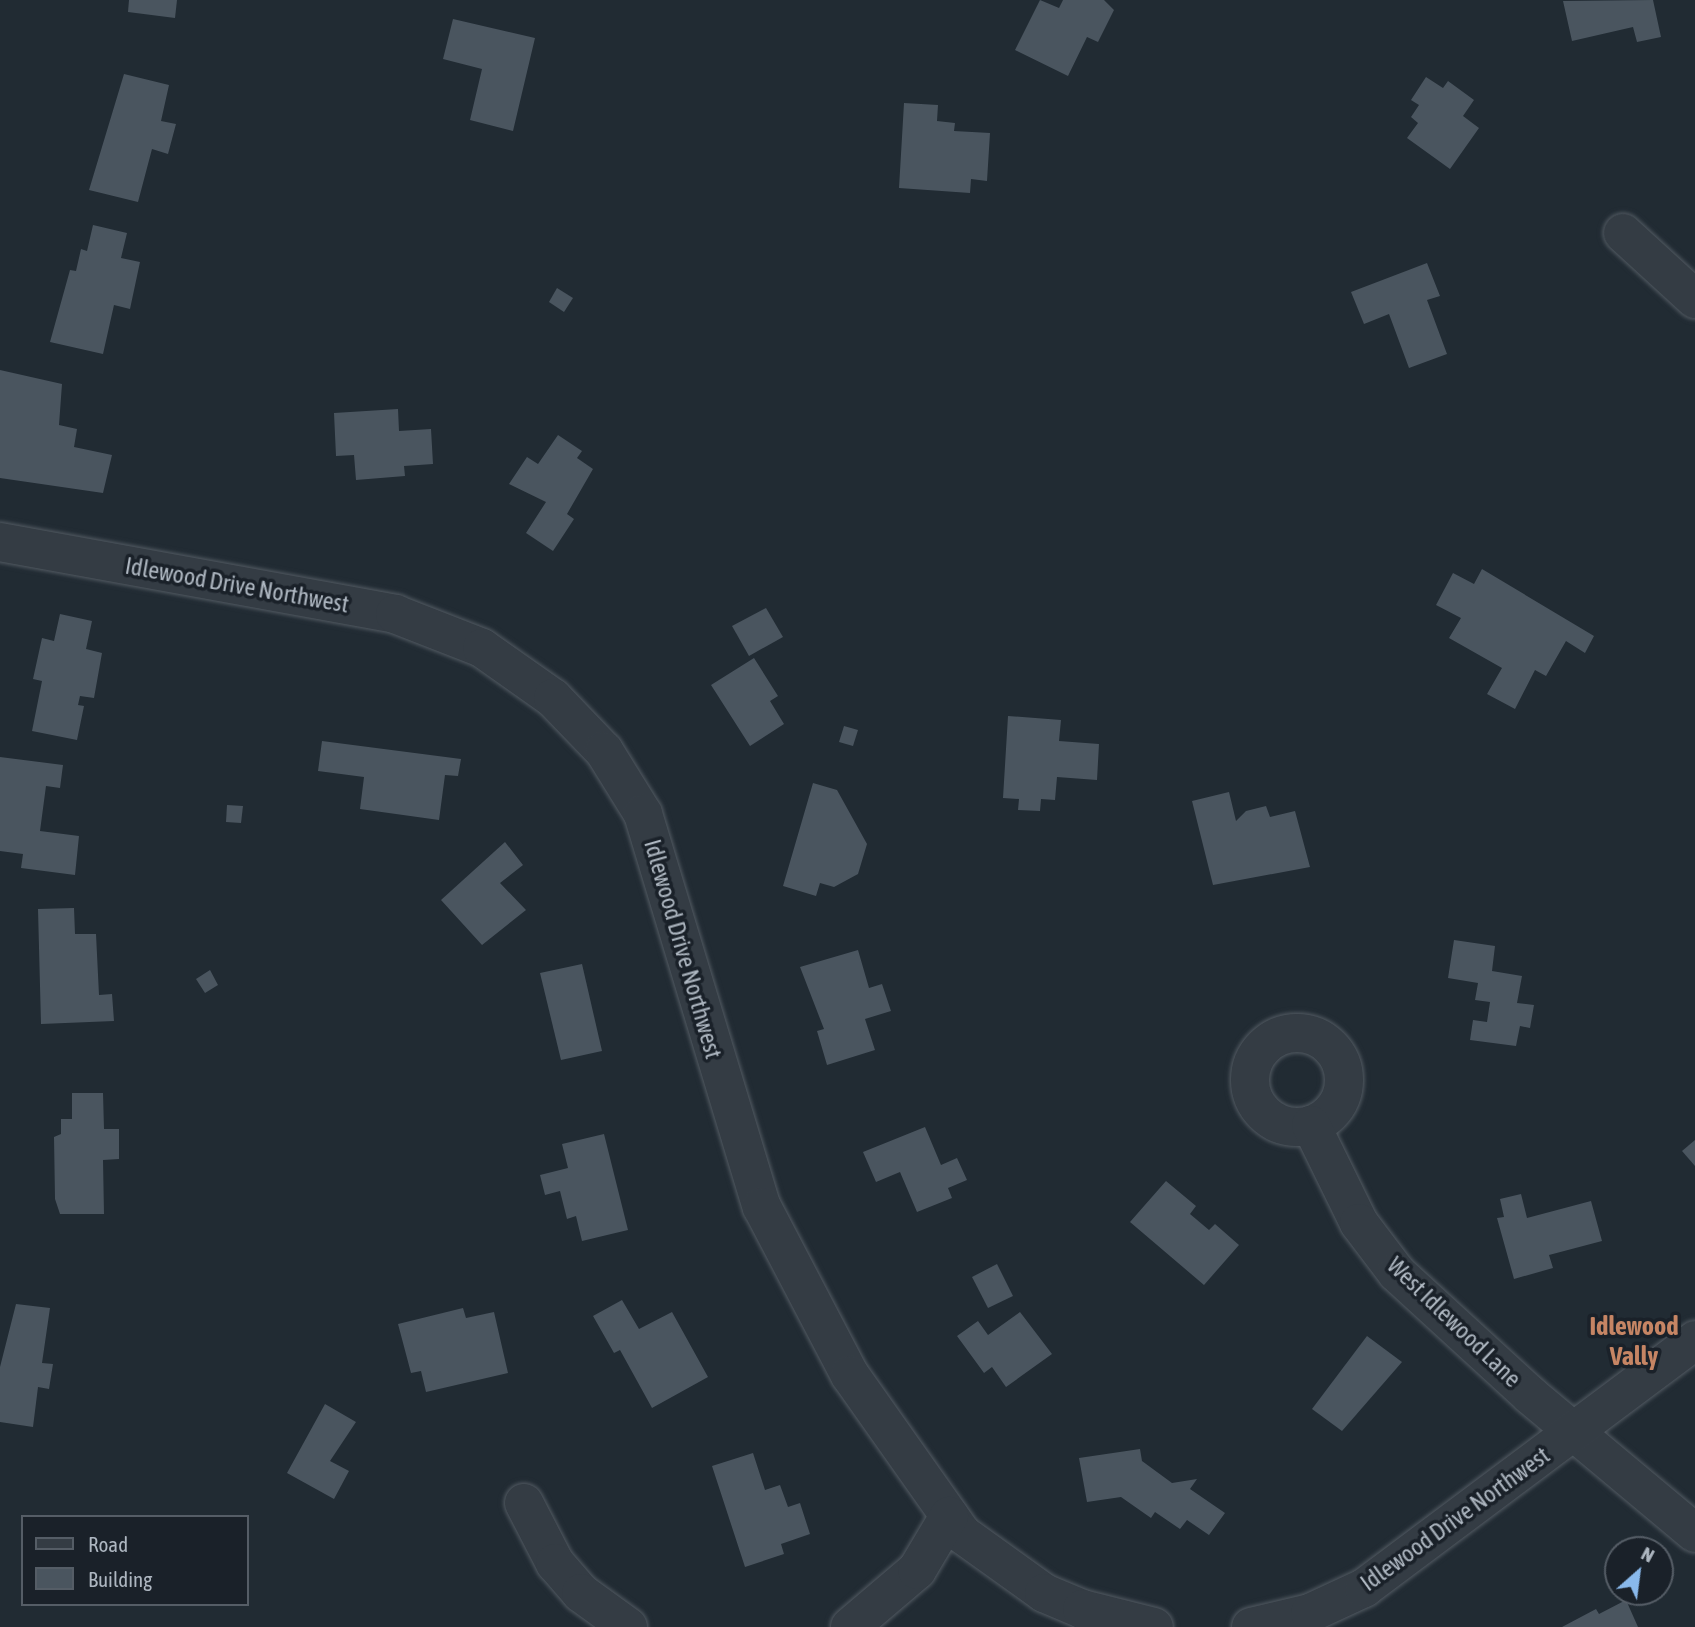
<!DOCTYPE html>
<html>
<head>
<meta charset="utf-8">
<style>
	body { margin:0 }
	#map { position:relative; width:1695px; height:1627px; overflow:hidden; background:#212b33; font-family:"Asap Condensed",sans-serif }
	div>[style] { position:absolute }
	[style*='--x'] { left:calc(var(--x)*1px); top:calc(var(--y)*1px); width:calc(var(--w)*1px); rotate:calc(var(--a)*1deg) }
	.building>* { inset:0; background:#4a555f }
	.roads { filter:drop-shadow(0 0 2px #525a62) drop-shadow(0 0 2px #525a62) }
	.minor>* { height:38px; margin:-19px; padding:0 19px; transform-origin:19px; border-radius:19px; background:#343c44 }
	.minor>.ring { margin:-19px; padding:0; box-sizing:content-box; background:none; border:38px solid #343c44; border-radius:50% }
	span { translate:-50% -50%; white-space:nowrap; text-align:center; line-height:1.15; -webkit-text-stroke:7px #1a2129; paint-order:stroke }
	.street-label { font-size:24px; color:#aeb7c1 }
	.neighbourhood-label { font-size:26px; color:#c68564; font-weight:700 }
	.legend { position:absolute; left:21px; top:1515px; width:228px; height:91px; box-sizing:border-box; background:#1a2129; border:2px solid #555d66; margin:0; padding:9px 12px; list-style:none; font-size:21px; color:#aeb7c1 }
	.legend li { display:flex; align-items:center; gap:14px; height:35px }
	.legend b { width:35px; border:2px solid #555d66 }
	.north { position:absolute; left:1604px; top:1536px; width:70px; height:70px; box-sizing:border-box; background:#1a2129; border:2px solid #555d66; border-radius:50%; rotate:28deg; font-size:19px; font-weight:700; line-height:28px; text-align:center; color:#aeb7c1 }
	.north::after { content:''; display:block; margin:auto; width:24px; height:32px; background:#89b9ec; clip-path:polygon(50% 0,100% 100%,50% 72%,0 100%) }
</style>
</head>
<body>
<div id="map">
	<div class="building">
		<i style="clip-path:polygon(129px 0,177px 0,175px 18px,128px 12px)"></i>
		<i style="clip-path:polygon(1040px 0,1059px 8px,1063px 0,1104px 0,1114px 10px,1098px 42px,1087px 37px,1068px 76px,1015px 50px)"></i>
		<i style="clip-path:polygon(1653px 0,1661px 37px,1637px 42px,1633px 27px,1572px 41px,1563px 1px)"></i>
		<i style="clip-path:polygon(453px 19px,535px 38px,513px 131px,470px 120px,482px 69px,443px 59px)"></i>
		<i style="clip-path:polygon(124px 74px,169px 85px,161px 121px,176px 124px,168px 154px,152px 149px,138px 202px,89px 190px)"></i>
		<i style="clip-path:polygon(1426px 77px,1443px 88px,1448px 81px,1474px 100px,1463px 116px,1479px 128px,1450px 169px,1407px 138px,1418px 123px,1411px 117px,1419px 105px,1411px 100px)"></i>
		<i style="clip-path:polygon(904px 103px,938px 105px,937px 121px,955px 123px,954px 131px,990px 133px,987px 181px,971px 179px,970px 193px,899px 188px)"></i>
		<i style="clip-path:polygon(93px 225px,127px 233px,121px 258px,140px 262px,130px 309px,114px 305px,103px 354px,50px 342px,70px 270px,76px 271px,81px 249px,87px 251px)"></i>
		<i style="clip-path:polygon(1427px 263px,1440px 296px,1427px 300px,1447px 354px,1409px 368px,1389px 314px,1364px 324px,1351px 292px)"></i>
		<i style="clip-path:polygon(557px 288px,573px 298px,564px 312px,549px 302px)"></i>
		<i style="clip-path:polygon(0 370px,62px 384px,59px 425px,77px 429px,74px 447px,112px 455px,103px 493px,0 478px)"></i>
		<i style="clip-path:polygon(398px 409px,399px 431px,431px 429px,433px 464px,404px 466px,405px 476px,356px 480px,354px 455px,336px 456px,334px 413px)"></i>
		<i style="clip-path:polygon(558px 435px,582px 451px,577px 458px,593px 469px,567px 514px,574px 519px,553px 551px,526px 533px,546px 502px,509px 484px,527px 457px,538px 464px)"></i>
		<i style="clip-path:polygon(1482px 569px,1594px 636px,1585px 653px,1566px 641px,1546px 676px,1535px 670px,1515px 709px,1487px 694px,1502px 668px,1449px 638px,1461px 618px,1436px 605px,1453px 573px,1474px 584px)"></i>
		<i style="clip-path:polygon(766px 608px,783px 637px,749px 656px,732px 626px)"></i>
		<i style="clip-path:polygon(60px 614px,92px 621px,86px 649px,102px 653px,94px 698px,80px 696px,78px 705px,84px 706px,77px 740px,32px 731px,42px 681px,33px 679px,42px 638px,54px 641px)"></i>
		<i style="clip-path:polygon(754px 658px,778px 696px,770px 701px,784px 724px,750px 746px,711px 685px)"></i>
		<i style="clip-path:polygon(1008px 716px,1061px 720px,1059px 741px,1099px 744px,1097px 780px,1057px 777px,1055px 800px,1041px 799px,1040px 811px,1018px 810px,1019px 799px,1003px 798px)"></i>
		<i style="clip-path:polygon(844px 726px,858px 730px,853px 746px,839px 742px)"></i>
		<i style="clip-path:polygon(322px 741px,461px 759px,458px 776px,445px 775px,439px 820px,360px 809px,364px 777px,318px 771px)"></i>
		<i style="clip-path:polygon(0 757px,63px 765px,60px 788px,46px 786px,40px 831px,79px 836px,75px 875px,21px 868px,23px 854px,0 851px)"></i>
		<i style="clip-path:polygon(813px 783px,837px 790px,867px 844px,858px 874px,834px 887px,820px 883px,816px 896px,783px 886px)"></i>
		<i style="clip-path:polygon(1229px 792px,1236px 821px,1246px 811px,1266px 806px,1270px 817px,1295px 811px,1310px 867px,1213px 885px,1192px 801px)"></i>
		<i style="clip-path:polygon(227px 805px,243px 806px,241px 823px,226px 822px)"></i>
		<i style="clip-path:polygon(505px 842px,523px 865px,500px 883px,526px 910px,482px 945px,441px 900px)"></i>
		<i style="clip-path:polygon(74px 908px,75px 934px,96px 934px,99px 995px,112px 994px,114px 1021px,41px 1024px,38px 909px)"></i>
		<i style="clip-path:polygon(1454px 940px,1495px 946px,1492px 971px,1522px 976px,1517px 1003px,1534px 1005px,1530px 1028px,1520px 1026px,1516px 1046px,1470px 1040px,1473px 1020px,1487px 1022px,1490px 1002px,1475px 1000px,1478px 983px,1448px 978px)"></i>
		<i style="clip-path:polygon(858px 950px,869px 988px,882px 984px,891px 1011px,865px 1019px,875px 1050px,827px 1065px,817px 1031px,824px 1029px,800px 967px)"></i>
		<i style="clip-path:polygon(582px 964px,602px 1051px,561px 1060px,540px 973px)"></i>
		<i style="clip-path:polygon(210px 970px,218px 985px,205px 993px,196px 979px)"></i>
		<i style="clip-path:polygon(72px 1093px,103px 1093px,104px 1129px,119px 1129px,119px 1159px,103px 1160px,104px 1214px,60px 1214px,55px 1199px,54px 1137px,61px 1134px,61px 1119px,72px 1119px)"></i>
		<i style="clip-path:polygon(925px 1127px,941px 1165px,957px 1158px,967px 1180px,948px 1188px,952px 1198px,917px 1212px,900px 1172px,876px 1182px,863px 1152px)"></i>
		<i style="clip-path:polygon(604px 1134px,628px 1230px,582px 1241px,576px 1216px,567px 1219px,560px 1191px,545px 1195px,540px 1175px,568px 1168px,562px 1144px)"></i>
		<i style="clip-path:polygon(1695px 1140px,1695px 1166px,1682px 1151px)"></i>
		<i style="clip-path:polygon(1166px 1181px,1196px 1206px,1190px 1214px,1209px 1230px,1215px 1224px,1239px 1245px,1204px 1285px,1130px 1222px)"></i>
		<i style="clip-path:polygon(1521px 1194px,1527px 1218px,1591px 1201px,1602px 1241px,1549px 1255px,1553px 1268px,1514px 1279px,1497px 1218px,1504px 1217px,1500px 1199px)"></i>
		<i style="clip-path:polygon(997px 1264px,1013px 1296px,988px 1308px,972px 1277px)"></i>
		<i style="clip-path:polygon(622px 1300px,639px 1329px,672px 1312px,708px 1377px,652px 1408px,620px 1350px,614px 1353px,593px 1316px)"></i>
		<i style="clip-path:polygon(16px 1304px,50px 1308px,42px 1363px,53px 1364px,49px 1389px,38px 1387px,33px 1427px,0 1422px,0 1367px)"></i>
		<i style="clip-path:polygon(463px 1308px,466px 1318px,494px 1312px,508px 1373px,426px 1392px,421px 1371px,411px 1373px,398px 1324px)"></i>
		<i style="clip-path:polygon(1020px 1312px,1052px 1354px,1006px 1387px,992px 1367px,984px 1373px,957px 1336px,978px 1321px,988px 1335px)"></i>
		<i style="clip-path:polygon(1367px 1336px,1402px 1362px,1342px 1431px,1312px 1409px)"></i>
		<i style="clip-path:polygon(325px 1404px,356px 1422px,330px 1461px,349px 1471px,334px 1499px,287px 1473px)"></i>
		<i style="clip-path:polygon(1140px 1449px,1142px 1461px,1172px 1483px,1197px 1479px,1190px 1489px,1225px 1513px,1209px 1535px,1187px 1520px,1180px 1529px,1155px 1512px,1151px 1518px,1121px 1497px,1087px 1502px,1079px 1458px)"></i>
		<i style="clip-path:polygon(753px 1453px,765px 1490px,780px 1485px,788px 1507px,800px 1503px,810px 1534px,781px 1544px,784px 1554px,745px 1567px,712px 1466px)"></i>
		<i style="clip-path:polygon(1626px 1600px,1638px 1627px,1562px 1627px,1596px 1609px,1599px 1614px)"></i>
	</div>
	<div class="roads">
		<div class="minor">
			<i style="--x:1623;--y:233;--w:98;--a:42.5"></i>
			<i style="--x:0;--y:542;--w:402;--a:10.3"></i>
			<i style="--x:395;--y:614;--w:93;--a:21.3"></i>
			<i style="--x:482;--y:648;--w:87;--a:35.2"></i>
			<i style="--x:553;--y:698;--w:74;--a:46.1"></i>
			<i style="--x:604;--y:751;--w:74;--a:58.2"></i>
			<i style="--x:643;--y:814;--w:411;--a:73.2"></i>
			<i style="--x:762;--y:1207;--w:190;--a:62.4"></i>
			<i style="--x:850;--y:1375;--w:194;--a:54.8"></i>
			<i style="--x:962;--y:1534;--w:101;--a:35.7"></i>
			<i style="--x:1044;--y:1593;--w:41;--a:22.8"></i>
			<i style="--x:1082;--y:1609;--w:74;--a:14"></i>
			<i class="ring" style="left:1250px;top:1033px;width:56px;height:56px"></i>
			<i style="--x:1311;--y:1125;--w:109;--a:63.9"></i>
			<i style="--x:1359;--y:1223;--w:63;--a:52.8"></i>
			<i style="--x:1397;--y:1273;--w:180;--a:42.5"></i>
			<i style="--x:1530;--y:1395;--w:215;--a:39.9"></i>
			<i style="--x:524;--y:1503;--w:68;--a:62.7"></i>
			<i style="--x:555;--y:1563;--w:40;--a:49"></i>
			<i style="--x:581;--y:1593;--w:58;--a:35.9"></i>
			<i style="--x:850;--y:1627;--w:88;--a:-40.4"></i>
			<i style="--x:917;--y:1570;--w:63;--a:-59.3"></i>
			<i style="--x:1251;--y:1627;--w:61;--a:-13.3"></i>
			<i style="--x:1310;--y:1613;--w:60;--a:-24.8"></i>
			<i style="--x:1364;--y:1588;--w:414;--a:-36.8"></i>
		</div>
	</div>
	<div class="street-label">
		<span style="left:237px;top:585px;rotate:10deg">Idlewood Drive Northwest</span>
		<span style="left:683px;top:949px;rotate:74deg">Idlewood Drive Northwest</span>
		<span style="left:1454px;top:1322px;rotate:44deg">West Idlewood Lane</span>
		<span style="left:1455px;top:1519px;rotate:-36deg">Idlewood Drive Northwest</span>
	</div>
	<div class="neighbourhood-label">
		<span style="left:1634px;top:1342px">Idlewood<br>Vally</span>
	</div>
	<ul class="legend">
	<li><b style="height:9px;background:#343c44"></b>Road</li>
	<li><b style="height:19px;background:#4a555f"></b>Building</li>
	</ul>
	<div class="north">N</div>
</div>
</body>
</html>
